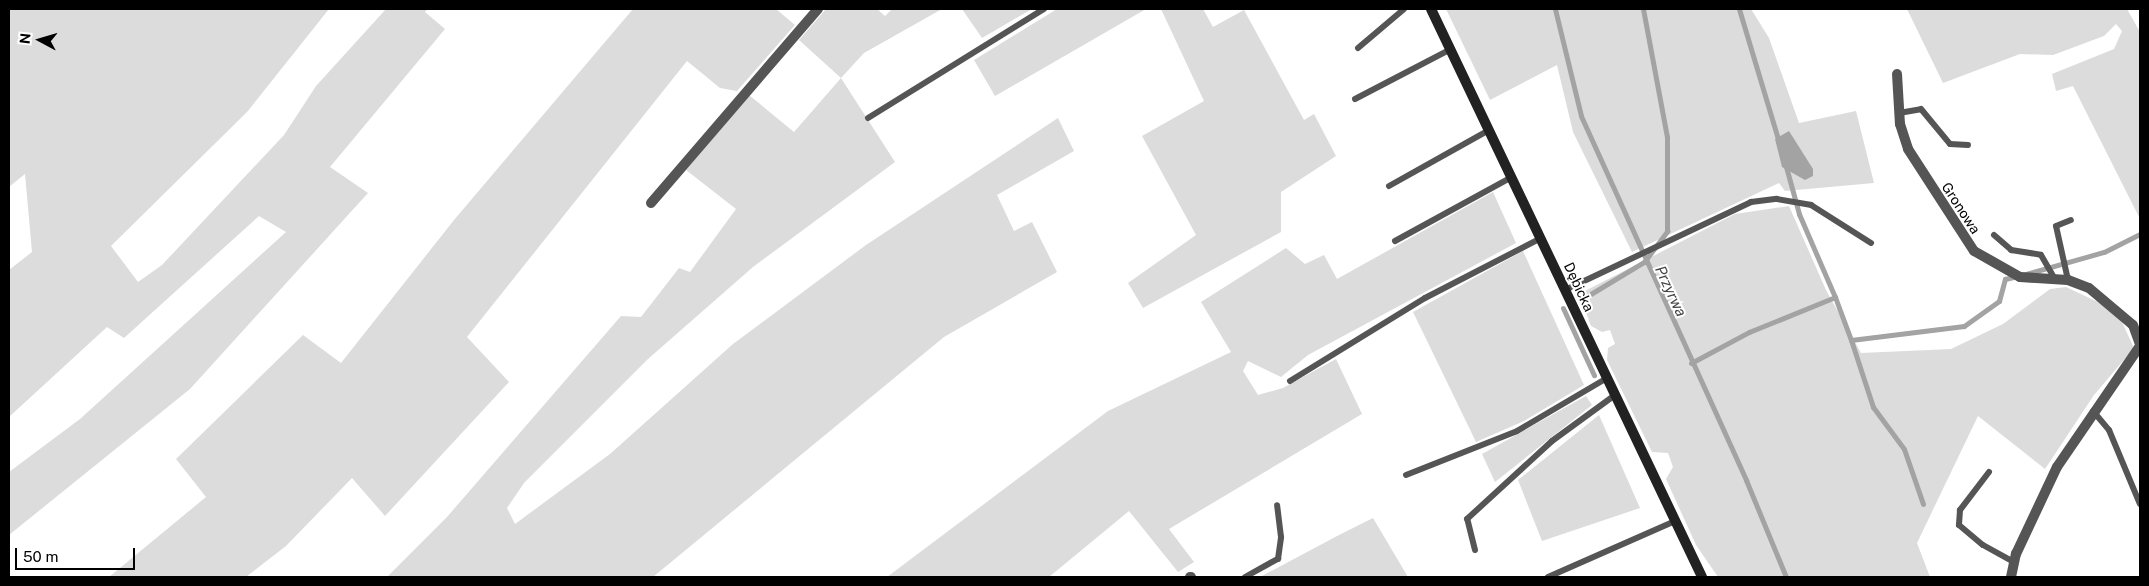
<!DOCTYPE html>
<html>
<head>
<meta charset="utf-8">
<style>
	body { margin:0 }
	#map { position:relative; width:2149px; height:586px; overflow:hidden; background:#fff; font-family:"Public Sans",sans-serif }
	div>[style] { position:absolute }
	[style*='--x'] { left:calc(var(--x)*1px); top:calc(var(--y)*1px); width:calc(var(--w)*1px); rotate:calc(var(--a)*1deg) }
	.green>* { inset:0; background:#dcdcdc }
	.water>* { inset:0; background:#a3a3a3 }
	.stream>* { height:5px; margin:-2.5px; padding:0 2.5px; transform-origin:2.5px; border-radius:2.5px; background:#a3a3a3 }
	.lane>* { height:6px; margin:-3px; padding:0 3px; transform-origin:3px; border-radius:3px; background:#555 }
	.street>* { height:10px; margin:-5px; padding:0 5px; transform-origin:5px; border-radius:5px; background:#555 }
	.secondary>* { height:10px; margin:-5px; padding:0 5px; transform-origin:5px; border-radius:5px; background:#222 }
	span { translate:-50% -50%; white-space:nowrap; text-align:center; line-height:1.15; -webkit-text-stroke:4px #fff; paint-order:stroke }
	.street-label { font-size:14px; color:#000 }
	.water-label { font-size:15px; color:#444; font-style:italic }
	.frame { position:absolute; inset:0; border:10px solid #000; pointer-events:none }
	.north { position:absolute; left:15px; top:15px; width:50px; height:50px; -webkit-text-stroke:4px #fff; paint-order:stroke; rotate:276deg; font-size:14px; font-weight:700; line-height:20px; text-align:center; color:#000 }
	.north::after { content:''; display:block; margin:auto; width:18px; height:22px; background:#000; clip-path:polygon(50% 0,100% 100%,50% 72%,0 100%) }
	.scale { position:absolute; left:15px; top:548px; width:120px; height:22px; box-sizing:border-box; border:2px solid #000; border-top:0; padding-left:6px; font-size:15px; line-height:18px; white-space:nowrap; color:#000; -webkit-text-stroke:4px #fff; paint-order:stroke }
</style>
</head>
<body>
<div id="map">
	<div class="green">
		<i style="clip-path:polygon(9px 9px,329px 9px,247px 112px,111px 246px,138px 282px,162px 265px,284px 135px,316px 86px,386px 9px,427px 9px,425px 12px,445px 29px,330px 167px,368px 193px,190px 389px,9px 535px,9px 472px,80px 419px,286px 232px,259px 216px,124px 338px,107px 327px,9px 417px,9px 270px,32px 252px,25px 174px,9px 187px)"></i>
		<i style="clip-path:polygon(633px 9px,776px 9px,795px 25px,737px 91px,720px 88px,687px 61px,467px 337px,509px 382px,385px 516px,352px 478px,286px 546px,246px 577px,109px 577px,206px 497px,176px 459px,303px 335px,341px 363px,454px 220px)"></i>
		<i style="clip-path:polygon(826px 9px,877px 9px,885px 16px,892px 9px,942px 9px,864px 53px,841px 78px,895px 162px,753px 267px,648px 359px,524px 483px,507px 508px,515px 524px,610px 454px,733px 344px,866px 245px,1058px 118px,1074px 151px,997px 195px,1014px 231px,1032px 222px,1057px 272px,944px 337px,653px 577px,387px 577px,447px 517px,621px 316px,641px 317px,679px 268px,690px 272px,736px 209px,686px 170px,749px 95px,794px 132px,841px 78px,799px 40px)"></i>
		<i style="clip-path:polygon(962px 9px,1032px 9px,982px 38px)"></i>
		<i style="clip-path:polygon(1057px 9px,1146px 9px,995px 96px,974px 60px)"></i>
		<i style="clip-path:polygon(1161px 9px,1203px 9px,1213px 27px,1244px 10px,1304px 120px,1314px 114px,1336px 156px,1281px 192px,1281px 232px,1143px 308px,1128px 283px,1196px 235px,1142px 136px,1204px 101px)"></i>
		<i style="clip-path:polygon(1446px 9px,1751px 9px,1769px 38px,1799px 123px,1856px 111px,1874px 183px,1785px 191px,1779px 183px,1632px 252px,1573px 132px,1557px 65px,1490px 100px)"></i>
		<i style="clip-path:polygon(1907px 9px,2127px 9px,2140px 32px,2140px 219px,2073px 86px,2056px 91px,2052px 74px,2114px 49px,2122px 31px,2116px 24px,2104px 36px,2053px 55px,2020px 54px,1943px 83px)"></i>
		<i style="clip-path:polygon(1493px 192px,1516px 243px,1308px 355px,1281px 377px,1248px 361px,1243px 371px,1258px 395px,1283px 388px,1336px 359px,1362px 414px,1169px 529px,1194px 562px,1178px 572px,1129px 511px,1049px 577px,887px 577px,1108px 411px,1231px 352px,1201px 302px,1286px 248px,1305px 264px,1324px 255px,1337px 279px)"></i>
		<i style="clip-path:polygon(1789px 206px,1826px 290px,1861px 353px,1951px 349px,2003px 324px,2050px 289px,2066px 287px,2102px 304px,2122px 322px,2134px 348px,2094px 395px,2045px 469px,1978px 416px,1917px 543px,1930px 577px,1718px 577px,1696px 545px,1666px 479px,1673px 467px,1668px 453px,1652px 452px,1607px 360px,1608px 348px,1615px 344px,1610px 330px,1602px 332px,1591px 326px,1579px 294px,1735px 214px)"></i>
		<i style="clip-path:polygon(1523px 251px,1584px 385px,1524px 421px,1476px 442px,1413px 312px)"></i>
		<i style="clip-path:polygon(1586px 396px,1592px 405px,1495px 482px,1482px 454px)"></i>
		<i style="clip-path:polygon(1599px 415px,1640px 508px,1542px 541px,1518px 480px)"></i>
		<i style="clip-path:polygon(1373px 518px,1408px 577px,1260px 577px,1339px 535px)"></i>
	</div>
	<div class="water">
		<i style="clip-path:polygon(1789px 131px,1813px 169px,1813px 176px,1805px 180px,1782px 167px,1775px 139px)"></i>
	</div>
	<div class="stream">
		<i style="--x:1555;--y:9;--w:110;--a:76.3"></i>
		<i style="--x:1581;--y:116;--w:400;--a:65.6"></i>
		<i style="--x:1746;--y:480;--w:105;--a:67.6"></i>
		<i style="--x:1739;--y:9;--w:139;--a:73.3"></i>
		<i style="--x:1785;--y:163;--w:53;--a:74.6"></i>
		<i style="--x:1799;--y:214;--w:90;--a:66.6"></i>
		<i style="--x:2026;--y:274;--w:81;--a:-15.8"></i>
		<i style="--x:2104;--y:252;--w:40;--a:-26.6"></i>
		<i style="--x:1584;--y:298;--w:70;--a:-31"></i>
		<i style="--x:1644;--y:262;--w:39;--a:-53"></i>
		<i style="--x:1667;--y:231;--w:94;--a:-90"></i>
		<i style="--x:1667;--y:137;--w:130;--a:-100.6"></i>
		<i style="--x:1563;--y:308;--w:74;--a:65.2"></i>
		<i style="--x:1851;--y:340;--w:71;--a:71.8"></i>
		<i style="--x:1873;--y:407;--w:52;--a:53.6"></i>
		<i style="--x:1904;--y:449;--w:58;--a:70.9"></i>
		<i style="--x:1691;--y:363;--w:66;--a:-28.1"></i>
		<i style="--x:1749;--y:332;--w:93;--a:-22.1"></i>
		<i style="--x:1835;--y:297;--w:46;--a:69.6"></i>
		<i style="--x:1851;--y:340;--w:114;--a:-7.1"></i>
		<i style="--x:1964;--y:326;--w:43;--a:-35.5"></i>
		<i style="--x:1999;--y:301;--w:23;--a:-75"></i>
		<i style="--x:2005;--y:279;--w:13;--a:-13"></i>
	</div>
	<div class="lane">
		<i style="--x:1358;--y:48;--w:60;--a:-40.3"></i>
		<i style="--x:1355;--y:99;--w:108;--a:-27.5"></i>
		<i style="--x:1899;--y:113;--w:22;--a:-10"></i>
		<i style="--x:1921;--y:109;--w:45;--a:50.4"></i>
		<i style="--x:1950;--y:144;--w:18;--a:3"></i>
		<i style="--x:868;--y:118;--w:207;--a:-31.8"></i>
		<i style="--x:1389;--y:186;--w:115;--a:-29.2"></i>
		<i style="--x:1994;--y:235;--w:23;--a:41"></i>
		<i style="--x:2011;--y:250;--w:30;--a:9"></i>
		<i style="--x:2041;--y:255;--w:28;--a:60"></i>
		<i style="--x:1395;--y:241;--w:133;--a:-28.7"></i>
		<i style="--x:2068;--y:280;--w:55;--a:-102.5"></i>
		<i style="--x:2056;--y:226;--w:16;--a:-22"></i>
		<i style="--x:1565;--y:290;--w:206;--a:-25.3"></i>
		<i style="--x:1751;--y:202;--w:26;--a:-7"></i>
		<i style="--x:1777;--y:199;--w:35;--a:10"></i>
		<i style="--x:1811;--y:205;--w:71;--a:32.3"></i>
		<i style="--x:1290;--y:381;--w:158;--a:-31.6"></i>
		<i style="--x:1425;--y:298;--w:131;--a:-27.3"></i>
		<i style="--x:2093;--y:411;--w:25;--a:50"></i>
		<i style="--x:2109;--y:430;--w:80;--a:67.3"></i>
		<i style="--x:1989;--y:472;--w:48;--a:127.3"></i>
		<i style="--x:1960;--y:510;--w:15;--a:94"></i>
		<i style="--x:1959;--y:525;--w:31;--a:40"></i>
		<i style="--x:1983;--y:545;--w:35;--a:29"></i>
		<i style="--x:1406;--y:475;--w:119;--a:-21.6"></i>
		<i style="--x:1517;--y:431;--w:104;--a:-30.5"></i>
		<i style="--x:1475;--y:550;--w:32;--a:-104"></i>
		<i style="--x:1467;--y:519;--w:115;--a:-42.5"></i>
		<i style="--x:1552;--y:441;--w:78;--a:-36.1"></i>
		<i style="--x:1245;--y:577;--w:38;--a:-29"></i>
		<i style="--x:1278;--y:559;--w:22;--a:-82"></i>
		<i style="--x:1281;--y:537;--w:32;--a:-97"></i>
		<i style="--x:1548;--y:577;--w:139;--a:-23.8"></i>
	</div>
	<div class="street">
		<i style="--x:1897;--y:74;--w:50;--a:86.6"></i>
		<i style="--x:1900;--y:124;--w:26;--a:72"></i>
		<i style="--x:1908;--y:149;--w:121;--a:57.1"></i>
		<i style="--x:1974;--y:251;--w:53;--a:29.5"></i>
		<i style="--x:2020;--y:277;--w:48;--a:3.6"></i>
		<i style="--x:2068;--y:280;--w:22;--a:21"></i>
		<i style="--x:2089;--y:288;--w:57;--a:40.1"></i>
		<i style="--x:2133;--y:325;--w:20;--a:70"></i>
		<i style="--x:651;--y:203;--w:256;--a:-49.3"></i>
		<i style="--x:1190;--y:577;--w:1;--a:0"></i>
		<i style="--x:2011;--y:577;--w:24;--a:-78"></i>
		<i style="--x:2016;--y:554;--w:96;--a:-64.8"></i>
		<i style="--x:2057;--y:467;--w:147;--a:-55.6"></i>
	</div>
	<div class="secondary">
		<i style="--x:1431;--y:9;--w:629;--a:64.49"></i>
	</div>
	<div class="street-label">
		<span style="left:1961px;top:208px;rotate:57deg">Gronowa</span>
		<span style="left:1579px;top:287px;rotate:65deg">Dębicka</span>
	</div>
	<div class="water-label">
		<span style="left:1671px;top:291px;rotate:65deg">Przyrwa</span>
	</div>
	<div class="frame"></div>
	<div class="north">N</div>
	<div class="scale">50 m</div>
</div>
</body>
</html>
